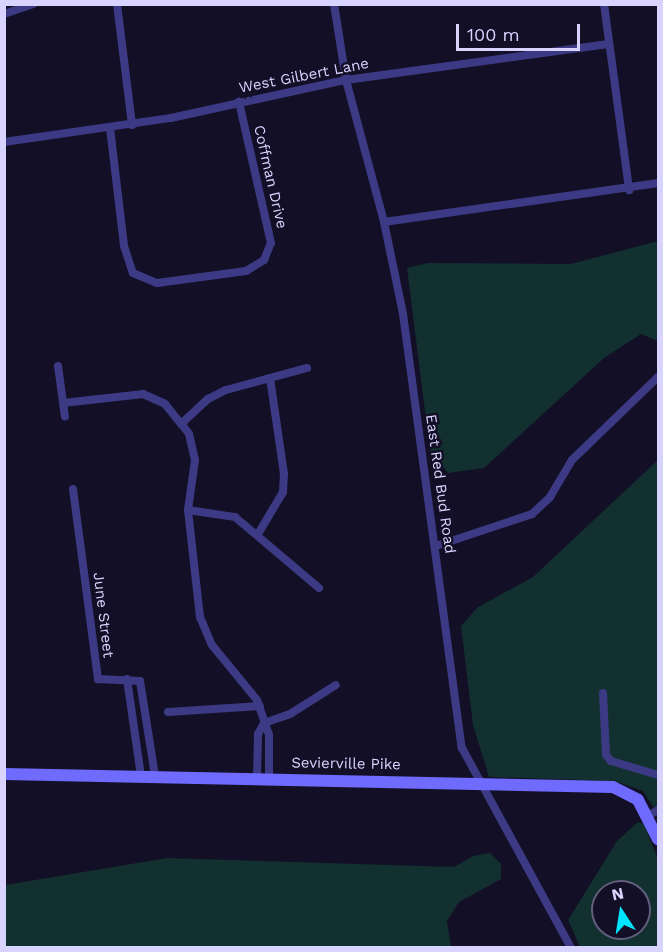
<!DOCTYPE html>
<html>
<head>
<meta charset="utf-8">
<style>
	body { margin:0 }
	#map { position:relative; width:663px; height:952px; overflow:hidden; background:#130f26; font-family:"Work Sans",sans-serif }
	div>[style] { position:absolute }
	[style*='--x'] { left:calc(var(--x)*1px); top:calc(var(--y)*1px); width:calc(var(--w)*1px); rotate:calc(var(--a)*1deg) }
	.green>* { inset:0; background:#12302f }
	.street>* { height:8px; margin:-4px; padding:0 4px; transform-origin:4px; border-radius:4px; background:#3d3a85 }
	.secondary>* { height:12px; margin:-6px; padding:0 6px; transform-origin:6px; border-radius:6px; background:#6f6bff }
	span { translate:-50% -50%; white-space:nowrap; text-align:center; line-height:1.15; -webkit-text-stroke:5px #130f26; paint-order:stroke }
	.street-label { font-size:15px; color:#d9d4ff }
	.frame { position:absolute; inset:0; border:6px solid #d9d4ff; pointer-events:none }
	.north { position:absolute; left:591px; top:880px; width:60px; height:60px; box-sizing:border-box; background:#130f26; border:2px solid #625e7d; border-radius:50%; rotate:348deg; font-size:16px; font-weight:700; line-height:24px; text-align:center; color:#d9d4ff }
	.north::after { content:''; display:block; margin:auto; width:21px; height:27px; background:#00e5ff; clip-path:polygon(50% 0,100% 100%,50% 72%,0 100%) }
	.scale { position:absolute; left:456px; top:24px; width:124px; height:27px; box-sizing:border-box; border:3px solid #d9d4ff; border-top:0; padding-left:8px; font-size:18px; line-height:21px; white-space:nowrap; color:#d9d4ff; -webkit-text-stroke:4px #130f26; paint-order:stroke }
</style>
</head>
<body>
<div id="map">
	<div class="green">
		<i style="clip-path:polygon(658px 241px,658px 341px,641px 334px,604px 358px,484px 468px,448px 473px,430px 451px,407px 268px,428px 263px,571px 264px)"></i>
		<i style="clip-path:polygon(658px 460px,658px 814px,643px 791px,615px 781px,489px 777px,473px 725px,461px 626px,478px 607px,533px 577px)"></i>
		<i style="clip-path:polygon(evenodd,638px 822px,644px 824px,658px 859px,658px 947px,580px 947px,568px 920px,617px 841px,638px 822px,603px 892px,639px 892px,639px 928px,603px 928px,603px 892px)"></i>
		<i style="clip-path:polygon(490px 853px,501px 864px,501px 879px,459px 902px,447px 921px,451px 947px,5px 947px,5px 885px,167px 858px,454px 867px,473px 856px)"></i>
	</div>
	<div class="street">
		<i style="--x:117;--y:4;--w:122;--a:82.9"></i>
		<i style="--x:334;--y:4;--w:77;--a:81"></i>
		<i style="--x:346;--y:80;--w:147;--a:75"></i>
		<i style="--x:384;--y:222;--w:94;--a:78.3"></i>
		<i style="--x:403;--y:314;--w:438;--a:82.3"></i>
		<i style="--x:462;--y:748;--w:228;--a:61.4"></i>
		<i style="--x:604;--y:4;--w:188;--a:82.3"></i>
		<i style="--x:4;--y:14;--w:31;--a:-19"></i>
		<i style="--x:110;--y:128;--w:119;--a:83.2"></i>
		<i style="--x:124;--y:246;--w:28;--a:72"></i>
		<i style="--x:133;--y:273;--w:26;--a:23"></i>
		<i style="--x:157;--y:283;--w:90;--a:-7.7"></i>
		<i style="--x:246;--y:271;--w:21;--a:-31"></i>
		<i style="--x:264;--y:260;--w:18;--a:-68"></i>
		<i style="--x:271;--y:243;--w:145;--a:-102.8"></i>
		<i style="--x:4;--y:142;--w:169;--a:-8.2"></i>
		<i style="--x:171;--y:118;--w:179;--a:-12.3"></i>
		<i style="--x:346;--y:80;--w:265;--a:-7.8"></i>
		<i style="--x:384;--y:222;--w:277;--a:-8.1"></i>
		<i style="--x:58;--y:366;--w:51;--a:82.2"></i>
		<i style="--x:63;--y:403;--w:81;--a:-6.4"></i>
		<i style="--x:143;--y:394;--w:24;--a:24"></i>
		<i style="--x:165;--y:404;--w:38;--a:51"></i>
		<i style="--x:189;--y:434;--w:27;--a:77"></i>
		<i style="--x:195;--y:460;--w:50;--a:98"></i>
		<i style="--x:188;--y:510;--w:108;--a:83.6"></i>
		<i style="--x:200;--y:617;--w:30;--a:67"></i>
		<i style="--x:212;--y:645;--w:71;--a:50.7"></i>
		<i style="--x:257;--y:700;--w:37;--a:71"></i>
		<i style="--x:269;--y:735;--w:43;--a:90"></i>
		<i style="--x:181;--y:424;--w:37;--a:-43"></i>
		<i style="--x:208;--y:399;--w:20;--a:-27"></i>
		<i style="--x:226;--y:390;--w:84;--a:-15.2"></i>
		<i style="--x:73;--y:489;--w:192;--a:82.5"></i>
		<i style="--x:98;--y:679;--w:42;--a:2.7"></i>
		<i style="--x:140;--y:681;--w:96;--a:81"></i>
		<i style="--x:188;--y:510;--w:48;--a:8.5"></i>
		<i style="--x:235;--y:517;--w:110;--a:40.2"></i>
		<i style="--x:258;--y:534;--w:49;--a:-59.2"></i>
		<i style="--x:283;--y:492;--w:18;--a:-87"></i>
		<i style="--x:284;--y:474;--w:97;--a:-98.3"></i>
		<i style="--x:436;--y:546;--w:101;--a:-18.4"></i>
		<i style="--x:532;--y:514;--w:25;--a:-43"></i>
		<i style="--x:550;--y:497;--w:43;--a:-59.3"></i>
		<i style="--x:572;--y:460;--w:120;--a:-44"></i>
		<i style="--x:127;--y:679;--w:98;--a:81.8"></i>
		<i style="--x:603;--y:693;--w:62;--a:87.2"></i>
		<i style="--x:606;--y:755;--w:8;--a:50"></i>
		<i style="--x:611;--y:761;--w:49;--a:16.6"></i>
		<i style="--x:168;--y:712;--w:92;--a:-3.7"></i>
		<i style="--x:264;--y:723;--w:28;--a:-19"></i>
		<i style="--x:290;--y:714;--w:54;--a:-32.2"></i>
		<i style="--x:257;--y:778;--w:44;--a:-88.7"></i>
		<i style="--x:258;--y:734;--w:13;--a:-61"></i>
		<i style="--x:649;--y:815;--w:10;--a:-29"></i>
	</div>
	<div class="secondary">
		<i style="--x:4;--y:774;--w:609;--a:1.22"></i>
		<i style="--x:613;--y:787;--w:28;--a:27"></i>
		<i style="--x:638;--y:800;--w:44;--a:62.9"></i>
	</div>
	<div class="street-label">
		<span style="left:304px;top:76px;rotate:-11deg">West Gilbert Lane</span>
		<span style="left:270px;top:177px;rotate:77deg">Coffman Drive</span>
		<span style="left:440px;top:484px;rotate:82deg">East Red Bud Road</span>
		<span style="left:103px;top:615px;rotate:83deg">June Street</span>
		<span style="left:346px;top:764px;rotate:1deg">Sevierville Pike</span>
	</div>
	<div class="frame"></div>
	<div class="north">N</div>
	<div class="scale">100 m</div>
</div>
</body>
</html>
